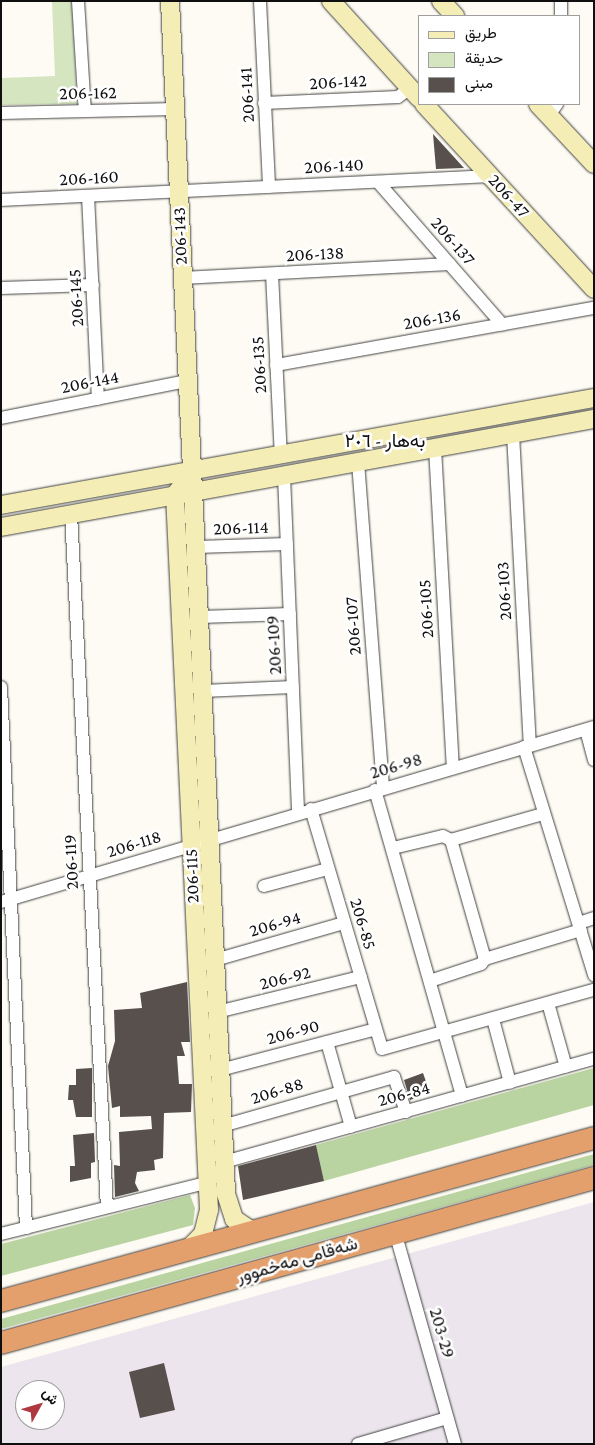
<!DOCTYPE html>
<html>
<head>
<meta charset="utf-8">
<style>
	body { margin:0 }
	#map { position:relative; width:595px; height:1445px; overflow:hidden; background:#fdfbf3; font-family:"Crimson Pro",Vazirmatn,serif }
	div>[style] { position:absolute }
	[style*='--x'] { left:calc(var(--x)*1px); top:calc(var(--y)*1px); width:calc(var(--w)*1px); rotate:calc(var(--a)*1deg) }
	.industrial>* { inset:0; background:#ece5ed }
	.green>* { inset:0; background:#d4e5c0 }
	.forest>* { inset:0; background:#b9d4a1 }
	.building>* { inset:0; background:#57504d }
	.roads { filter:drop-shadow(0 0 1px #424242) drop-shadow(0 0 1px #424242) }
	.street>* { height:12px; margin:-6px; padding:0 6px; transform-origin:6px; border-radius:6px; background:#fff }
	.secondary>* { height:18px; margin:-9px; padding:0 9px; transform-origin:9px; border-radius:9px; background:#f5edb6 }
	.highway>* { height:22px; margin:-11px; padding:0 11px; transform-origin:11px; border-radius:11px; background:#e3a06c }
	span { translate:-50% -50%; white-space:nowrap; text-align:center; line-height:1.15; -webkit-text-stroke:5px #fff; paint-order:stroke }
	.street-label { font-size:18px; color:#0f0f0f }
	.neighbourhood-label { font-size:19px; color:#0f0f0f }
	.frame { position:absolute; inset:0; border:2px solid #0f0f0f; pointer-events:none }
	.legend { position:absolute; left:418px; top:15px; width:162px; height:90px; box-sizing:border-box; background:#fff; border:1px solid #9f9f9f; margin:0; padding:6px 9px; list-style:none; font-size:15px; color:#0f0f0f }
	.legend li { display:flex; align-items:center; gap:10px; height:25px }
	.legend b { width:25px; border:1px solid #9f9f9f }
	.north { position:absolute; left:15px; top:1380px; width:50px; height:50px; box-sizing:border-box; background:#fff; border:1px solid #9f9f9f; border-radius:50%; rotate:51deg; font-size:14px; font-weight:700; line-height:20px; text-align:center; color:#0f0f0f }
	.north::after { content:''; display:block; margin:auto; width:18px; height:22px; background:#af3740; clip-path:polygon(50% 0,100% 100%,50% 72%,0 100%) }
</style>
</head>
<body>
<div id="map">
	<div class="industrial">
		<i style="clip-path:polygon(evenodd,594px 1202px,594px 1444px,1px 1444px,1px 1367px,594px 1202px,25px 1390px,55px 1390px,55px 1420px,25px 1420px,25px 1390px)"></i>
	</div>
	<div class="green">
		<i style="clip-path:polygon(52px 1px,72px 1px,77px 104px,1px 105px,1px 78px,55px 76px)"></i>
	</div>
	<div class="forest">
		<i style="clip-path:polygon(594px 1068px,594px 1105px,324px 1181px,316px 1145px)"></i>
		<i style="clip-path:polygon(594px 1154px,594px 1165px,1px 1329px,1px 1319px)"></i>
		<i style="clip-path:polygon(190px 1195px,195px 1208px,193px 1225px,1px 1276px,1px 1244px)"></i>
	</div>
	<div class="building">
		<i style="clip-path:polygon(433px 134px,464px 168px,436px 169px)"></i>
		<i style="clip-path:polygon(187px 982px,190px 1042px,181px 1042px,185px 1056px,177px 1056px,179px 1084px,192px 1084px,191px 1112px,164px 1113px,163px 1158px,154px 1160px,155px 1170px,137px 1172px,135px 1183px,139px 1191px,115px 1197px,114px 1165px,120px 1166px,119px 1132px,152px 1129px,151px 1116px,120px 1117px,120px 1106px,112px 1108px,108px 1066px,115px 1041px,114px 1010px,142px 1008px,140px 993px)"></i>
		<i style="clip-path:polygon(92px 1068px,92px 1117px,76px 1117px,73px 1100px,68px 1100px,69px 1085px,76px 1085px,76px 1069px)"></i>
		<i style="clip-path:polygon(423px 1073px,430px 1093px,410px 1100px,404px 1080px)"></i>
		<i style="clip-path:polygon(94px 1133px,95px 1162px,91px 1163px,91px 1178px,70px 1182px,70px 1166px,75px 1166px,73px 1135px)"></i>
		<i style="clip-path:polygon(316px 1145px,324px 1181px,243px 1200px,238px 1166px)"></i>
		<i style="clip-path:polygon(164px 1363px,175px 1410px,140px 1418px,129px 1372px)"></i>
	</div>
	<div class="roads">
		<div class="street">
			<i style="--x:78;--y:1;--w:110;--a:86.4"></i>
			<i style="--x:260;--y:1;--w:186;--a:87.2"></i>
			<i style="--x:561;--y:16;--w:15;--a:-90"></i>
			<i style="--x:264;--y:103;--w:134;--a:-2.6"></i>
			<i style="--x:398;--y:97;--w:15;--a:-37"></i>
			<i style="--x:1;--y:113;--w:174;--a:-1.3"></i>
			<i style="--x:549;--y:115;--w:14;--a:-54"></i>
			<i style="--x:378;--y:182;--w:189;--a:48.9"></i>
			<i style="--x:88;--y:196;--w:203;--a:87.2"></i>
			<i style="--x:1;--y:200;--w:490;--a:-2.8"></i>
			<i style="--x:272;--y:274;--w:181;--a:87.2"></i>
			<i style="--x:182;--y:278;--w:268;--a:-3"></i>
			<i style="--x:1;--y:288;--w:92;--a:-1.9"></i>
			<i style="--x:276;--y:365;--w:323;--a:-10.2"></i>
			<i style="--x:1;--y:418;--w:189;--a:-11.3"></i>
			<i style="--x:513;--y:434;--w:312;--a:86.9"></i>
			<i style="--x:435;--y:448;--w:320;--a:86.8"></i>
			<i style="--x:358;--y:462;--w:327;--a:85.6"></i>
			<i style="--x:284;--y:476;--w:336;--a:87.6"></i>
			<i style="--x:71;--y:514;--w:694;--a:87.03"></i>
			<i style="--x:197;--y:547;--w:90;--a:-1.9"></i>
			<i style="--x:200;--y:617;--w:90;--a:-1.9"></i>
			<i style="--x:1;--y:687;--w:542;--a:87.35"></i>
			<i style="--x:203;--y:691;--w:90;--a:-2.5"></i>
			<i style="--x:586;--y:730;--w:31;--a:75"></i>
			<i style="--x:524;--y:747;--w:239;--a:72.9"></i>
			<i style="--x:375;--y:790;--w:318;--a:74.1"></i>
			<i style="--x:311;--y:809;--w:250;--a:73.5"></i>
			<i style="--x:382;--y:1049;--w:220;--a:-15.6"></i>
			<i style="--x:451;--y:840;--w:124;--a:74.1"></i>
			<i style="--x:393;--y:848;--w:51;--a:-13.5"></i>
			<i style="--x:443;--y:836;--w:9;--a:27"></i>
			<i style="--x:451;--y:840;--w:96;--a:-15.8"></i>
			<i style="--x:264;--y:886;--w:66;--a:-14.9"></i>
			<i style="--x:1;--y:902;--w:618;--a:-16.44"></i>
			<i style="--x:579;--y:923;--w:16;--a:-18"></i>
			<i style="--x:215;--y:960;--w:134;--a:-16"></i>
			<i style="--x:430;--y:981;--w:54;--a:-18.4"></i>
			<i style="--x:481;--y:964;--w:6;--a:-51"></i>
			<i style="--x:485;--y:959;--w:100;--a:-16.8"></i>
			<i style="--x:548;--y:1003;--w:66;--a:74.3"></i>
			<i style="--x:217;--y:1012;--w:148;--a:-13.7"></i>
			<i style="--x:493;--y:1019;--w:66;--a:75.1"></i>
			<i style="--x:327;--y:1042;--w:88;--a:74.2"></i>
			<i style="--x:220;--y:1070;--w:161;--a:-14.7"></i>
			<i style="--x:222;--y:1126;--w:179;--a:-15.9"></i>
			<i style="--x:394;--y:1077;--w:37;--a:71"></i>
			<i style="--x:224;--y:1162;--w:384;--a:-15.6"></i>
			<i style="--x:395;--y:1232;--w:220;--a:74.2"></i>
			<i style="--x:1;--y:1234;--w:210;--a:-14"></i>
			<i style="--x:358;--y:1444;--w:93;--a:-16.3"></i>
		</div>
		<div class="secondary">
			<i style="--x:170;--y:1;--w:1194;--a:87.31"></i>
			<i style="--x:226;--y:1194;--w:26;--a:72"></i>
			<i style="--x:234;--y:1219;--w:18;--a:34"></i>
			<i style="--x:249;--y:1229;--w:8;--a:14"></i>
			<i style="--x:331;--y:1;--w:131;--a:47.8"></i>
			<i style="--x:441;--y:1;--w:21;--a:47"></i>
			<i style="--x:424;--y:104;--w:251;--a:47.4"></i>
			<i style="--x:538;--y:104;--w:82;--a:47"></i>
			<i style="--x:1;--y:505;--w:603;--a:-10.23"></i>
			<i style="--x:1;--y:527;--w:603;--a:-10.32"></i>
			<i style="--x:188;--y:1249;--w:21;--a:-45"></i>
			<i style="--x:203;--y:1234;--w:25;--a:-76"></i>
			<i style="--x:209;--y:1210;--w:716;--a:-92.72"></i>
			<i style="--x:175;--y:495;--w:30;--a:-53"></i>
		</div>
		<div class="highway">
			<i style="--x:1;--y:1301;--w:615;--a:-15.37"></i>
			<i style="--x:1;--y:1343;--w:616;--a:-15.55"></i>
		</div>
	</div>
	<div class="street-label">
		<span style="left:338px;top:82px;rotate:-3deg">206-142</span>
		<span style="left:88px;top:93px;rotate:-1deg">206-162</span>
		<span style="left:247px;top:95px;rotate:-93deg">206-141</span>
		<span style="left:334px;top:166px;rotate:-3deg">206-140</span>
		<span style="left:89px;top:178px;rotate:-3deg">206-160</span>
		<span style="left:509px;top:196px;rotate:48deg">206-47</span>
		<span style="left:180px;top:236px;rotate:-92deg">206-143</span>
		<span style="left:453px;top:241px;rotate:49deg">206-137</span>
		<span style="left:315px;top:254px;rotate:-3deg">206-138</span>
		<span style="left:76px;top:298px;rotate:-93deg">206-145</span>
		<span style="left:432px;top:319px;rotate:-10deg">206-136</span>
		<span style="left:259px;top:365px;rotate:-93deg">206-135</span>
		<span style="left:90px;top:382px;rotate:-11deg">206-144</span>
		<span style="left:241px;top:528px;rotate:-2deg">206-114</span>
		<span style="left:504px;top:591px;rotate:-93deg">206-103</span>
		<span style="left:426px;top:609px;rotate:-93deg">206-105</span>
		<span style="left:353px;top:626px;rotate:-94deg">206-107</span>
		<span style="left:274px;top:645px;rotate:-93deg">206-109</span>
		<span style="left:396px;top:766px;rotate:-16deg">206-98</span>
		<span style="left:134px;top:844px;rotate:-17deg">206-118</span>
		<span style="left:71px;top:862px;rotate:-93deg">206-119</span>
		<span style="left:192px;top:876px;rotate:-92deg">206-115</span>
		<span style="left:275px;top:924px;rotate:-16deg">206-94</span>
		<span style="left:363px;top:924px;rotate:73deg">206-85</span>
		<span style="left:285px;top:978px;rotate:-14deg">206-92</span>
		<span style="left:293px;top:1032px;rotate:-15deg">206-90</span>
		<span style="left:277px;top:1091px;rotate:-17deg">206-88</span>
		<span style="left:404px;top:1094px;rotate:-15deg">206-84</span>
		<span style="left:297px;top:1260px;rotate:-16deg">شەقامی مەخموور</span>
		<span style="left:442px;top:1333px;rotate:74deg">203-29</span>
	</div>
	<div class="neighbourhood-label">
		<span style="left:385px;top:441px">بەهار - ٢٠٦</span>
	</div>
	<div class="frame"></div>
	<ul class="legend">
	<li><b style="height:6px;background:#f5edb6"></b>طريق</li>
	<li><b style="height:14px;background:#d4e5c0"></b>حديقة</li>
	<li><b style="height:14px;background:#57504d"></b>مبنى</li>
	</ul>
	<div class="north">ش</div>
</div>
</body>
</html>
